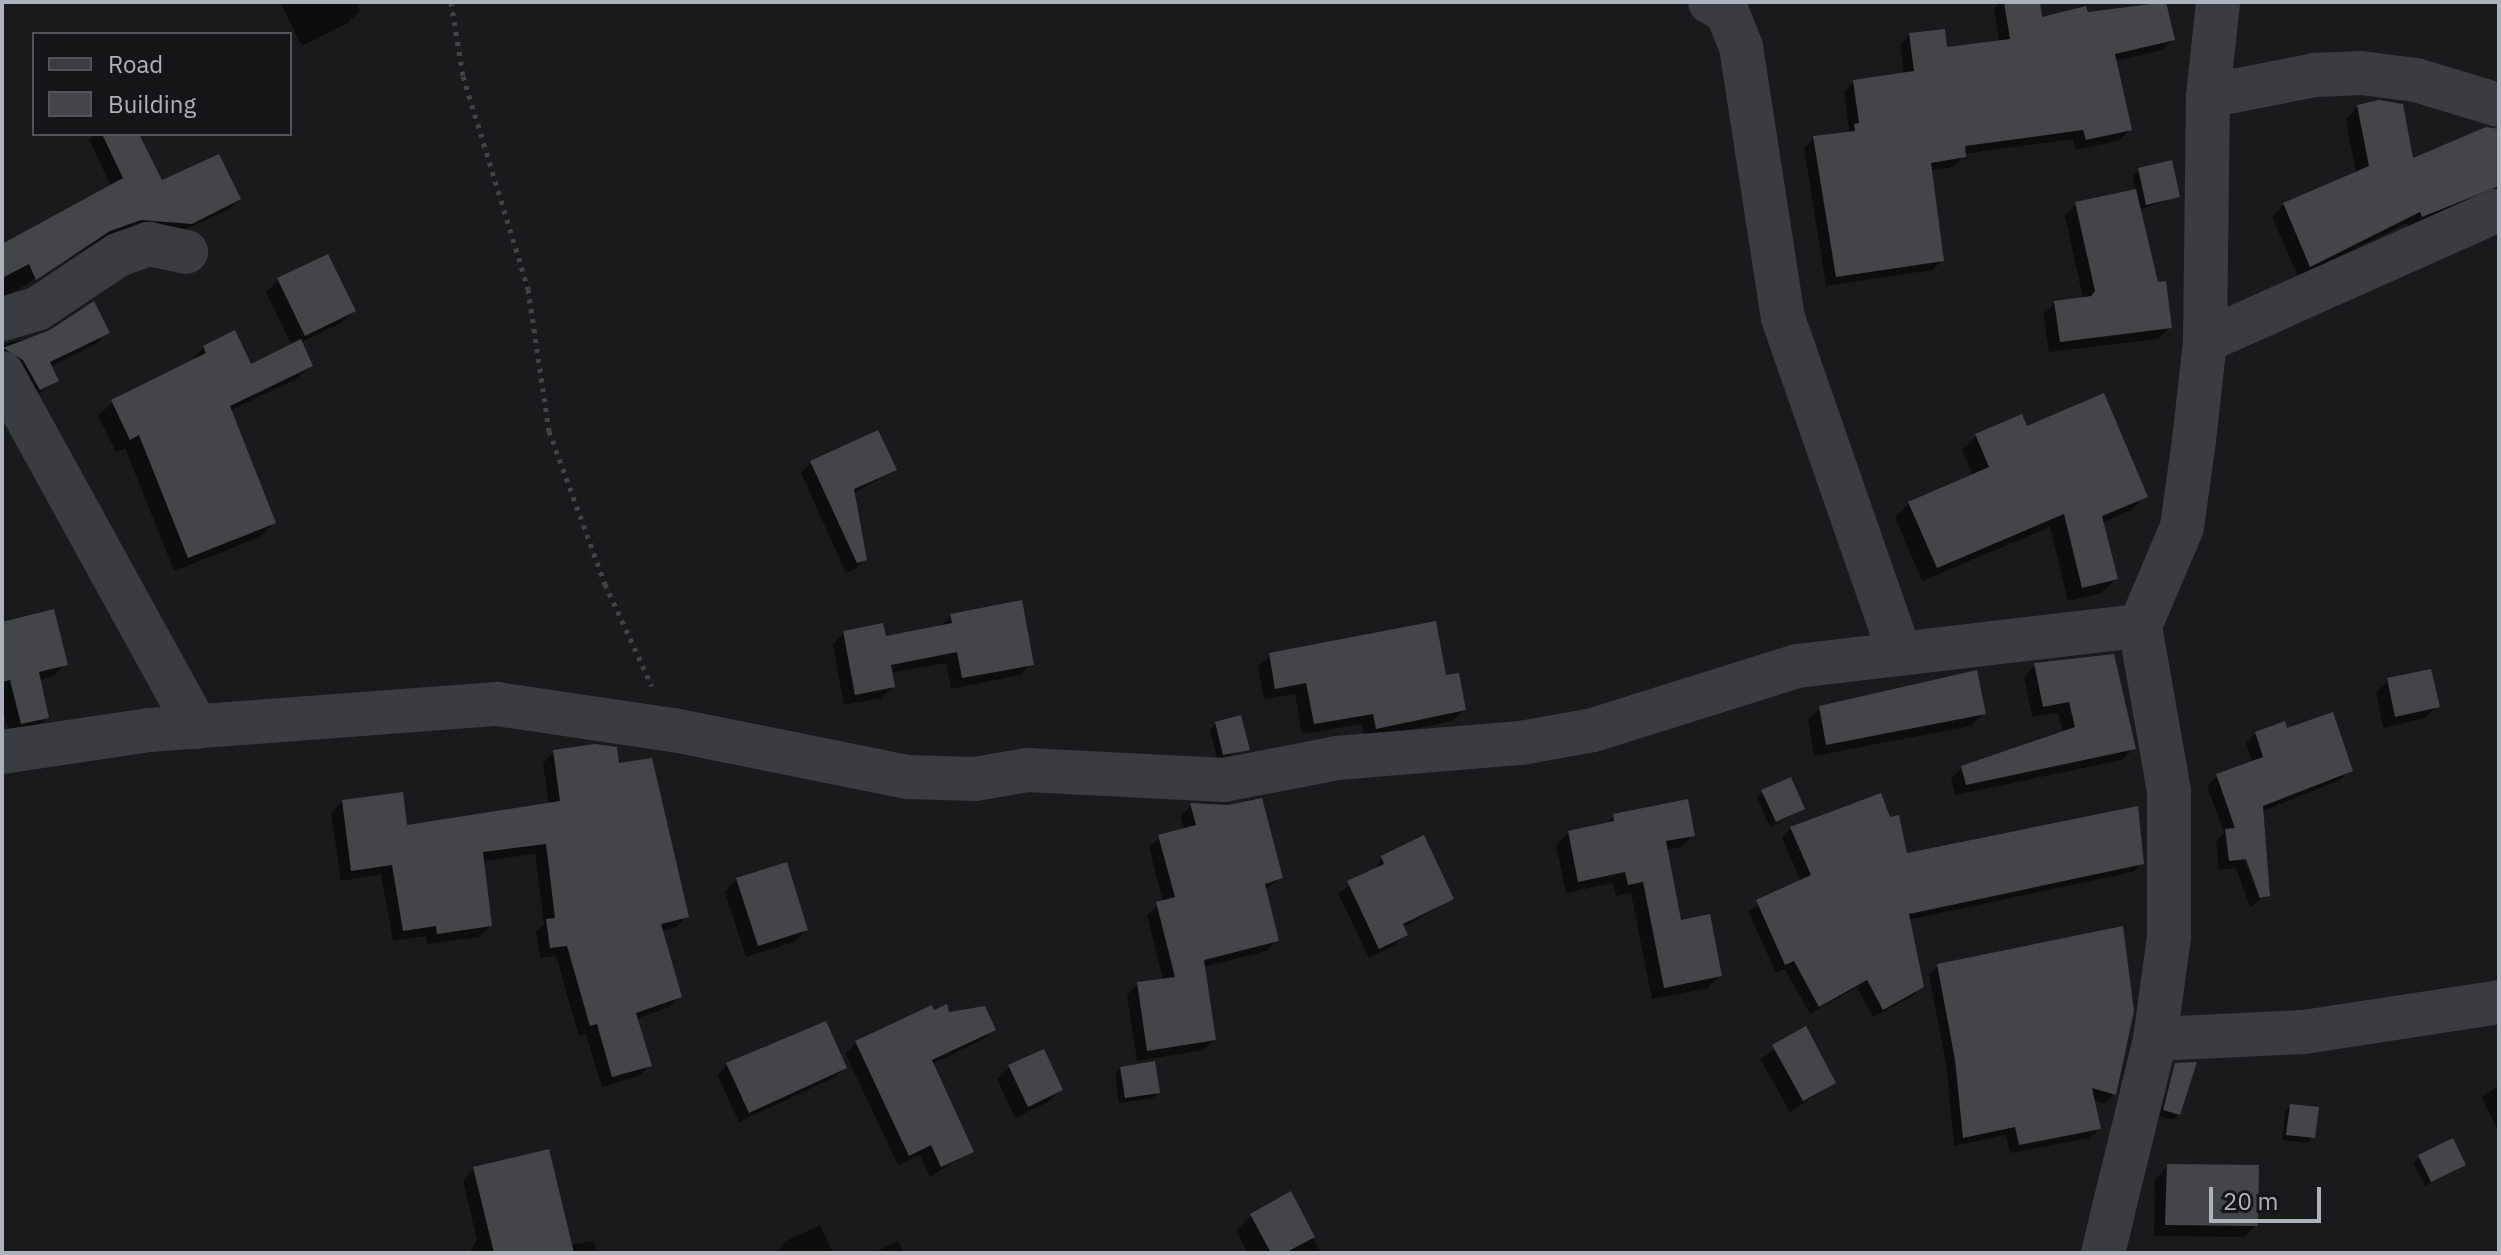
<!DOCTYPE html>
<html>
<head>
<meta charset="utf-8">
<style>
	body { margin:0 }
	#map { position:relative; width:2501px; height:1255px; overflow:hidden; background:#1a1a1c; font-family:"IBM Plex Sans",sans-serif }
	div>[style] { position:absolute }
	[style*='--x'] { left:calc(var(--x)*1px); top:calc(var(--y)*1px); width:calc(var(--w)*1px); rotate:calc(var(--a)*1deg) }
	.shadow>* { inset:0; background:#0007 }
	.building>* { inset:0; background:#444549 }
	.path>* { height:5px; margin-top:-2.5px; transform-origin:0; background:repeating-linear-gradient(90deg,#414348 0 4px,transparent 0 10px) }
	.minor>* { height:44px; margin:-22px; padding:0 22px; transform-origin:22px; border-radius:22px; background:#3b3c41 }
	span { translate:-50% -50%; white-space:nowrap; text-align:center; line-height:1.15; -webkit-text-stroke:6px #151517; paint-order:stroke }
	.frame { position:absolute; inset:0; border:4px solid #adb2bc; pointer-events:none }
	.legend { position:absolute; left:32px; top:32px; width:260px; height:104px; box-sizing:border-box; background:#151517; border:2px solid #525459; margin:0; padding:10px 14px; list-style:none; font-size:24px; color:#adb2bc }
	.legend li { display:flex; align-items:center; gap:16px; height:40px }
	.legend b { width:40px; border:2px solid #525459 }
	.scale { position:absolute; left:2209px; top:1187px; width:112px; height:36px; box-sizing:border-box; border:4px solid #adb2bc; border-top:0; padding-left:10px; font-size:24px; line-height:28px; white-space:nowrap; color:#adb2bc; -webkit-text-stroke:6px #151517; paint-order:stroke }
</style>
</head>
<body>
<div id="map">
	<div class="shadow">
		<i style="clip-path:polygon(280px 2px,356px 2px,360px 11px,348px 23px,302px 46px)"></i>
		<i style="clip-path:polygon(2000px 2px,2038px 2px,2040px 19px,2164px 2px,2173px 40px,2162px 50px,2115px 61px,2130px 129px,2120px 140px,2076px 150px,2073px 139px,1964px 154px,1954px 167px,1930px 170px,1942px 260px,1932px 270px,1826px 286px,1804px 148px,1814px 138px,1849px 131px,1844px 92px,1854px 82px,1904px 75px,1900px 45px,1910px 35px,1945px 50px,1999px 42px,1994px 8px)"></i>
		<i style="clip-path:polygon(2358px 106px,2412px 161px,2499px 128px,2499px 200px,2409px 228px,2407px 223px,2298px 277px,2272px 217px,2284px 204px,2356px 174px,2346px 119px)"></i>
		<i style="clip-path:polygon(95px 134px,137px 134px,161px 182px,239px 199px,228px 210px,170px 236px,129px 230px,97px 242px,2px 299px,2px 249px,111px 186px,89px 140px)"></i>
		<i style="clip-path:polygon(2139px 170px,2178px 196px,2139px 210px,2170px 327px,2158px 339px,2049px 352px,2043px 314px,2055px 303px,2083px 299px,2065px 216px,2076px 204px,2136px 191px,2133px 176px)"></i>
		<i style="clip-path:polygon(278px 280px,354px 311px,341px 323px,300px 343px,311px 365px,296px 379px,230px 411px,274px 523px,260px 537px,174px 571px,125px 448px,116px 452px,98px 416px,112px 402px,190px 362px,204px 347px,251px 366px,292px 346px,266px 292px)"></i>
		<i style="clip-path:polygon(108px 332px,96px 344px,50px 367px,57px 380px,28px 401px,2px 362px,2px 344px,45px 335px)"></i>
		<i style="clip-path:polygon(2026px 428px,2145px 496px,2131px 510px,2102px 523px,2116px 579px,2102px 593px,2068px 601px,2050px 527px,1922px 581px,1895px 517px,1910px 503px,1973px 476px,1962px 450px,1976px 436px)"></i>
		<i style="clip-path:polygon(812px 462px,894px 470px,853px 494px,865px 559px,854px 570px,846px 573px,801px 473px)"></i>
		<i style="clip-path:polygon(951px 616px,1031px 664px,1020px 675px,951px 689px,946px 663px,890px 673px,893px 687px,881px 698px,844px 705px,833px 644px,844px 633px,884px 639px,938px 628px)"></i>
		<i style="clip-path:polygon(2px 624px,65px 664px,54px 676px,39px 680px,47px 717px,36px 729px,10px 734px,2px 708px)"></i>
		<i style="clip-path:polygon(1270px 655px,1445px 678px,1464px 710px,1452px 721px,1364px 739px,1362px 724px,1302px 734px,1295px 694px,1264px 699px,1258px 667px)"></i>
		<i style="clip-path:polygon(2035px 665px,2125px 699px,2134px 748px,2122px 760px,1955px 795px,1951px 779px,1962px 768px,2063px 733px,2058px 713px,2032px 717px,2024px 677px)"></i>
		<i style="clip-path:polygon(2388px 680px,2438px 706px,2425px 718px,2383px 728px,2376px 692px)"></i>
		<i style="clip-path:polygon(1820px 708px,1984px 713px,1971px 726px,1814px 756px,1808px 720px)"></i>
		<i style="clip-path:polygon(1216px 724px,1247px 749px,1217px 759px,1210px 729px)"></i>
		<i style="clip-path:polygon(evenodd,2286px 730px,2350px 770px,2340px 780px,2261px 812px,2268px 895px,2250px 907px,2236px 868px,2219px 870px,2216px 841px,2224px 833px,2207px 786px,2217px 776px,2252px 763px,2246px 743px,2256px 733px,2286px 730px,2245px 849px,2260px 890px,2260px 900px,2241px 850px,2245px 849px)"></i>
		<i style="clip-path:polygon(554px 752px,618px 765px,686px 917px,675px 928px,661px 931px,680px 996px,669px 1007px,636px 1019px,650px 1065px,639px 1076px,602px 1087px,586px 1034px,579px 1036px,556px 956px,540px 958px,536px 932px,544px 924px,535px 854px,482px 861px,490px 926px,479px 937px,427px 944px,426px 936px,393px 941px,381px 874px,341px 881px,331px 813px,342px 802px,406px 827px,549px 805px,543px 763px)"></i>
		<i style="clip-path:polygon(1763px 792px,1803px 809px,1770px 827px,1757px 797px)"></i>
		<i style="clip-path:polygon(1191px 805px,1281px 878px,1265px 890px,1277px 940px,1266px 951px,1203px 967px,1214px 1040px,1203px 1050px,1137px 1061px,1127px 995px,1138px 984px,1163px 980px,1147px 915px,1163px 902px,1149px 848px,1159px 837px,1184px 830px,1181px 816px)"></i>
		<i style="clip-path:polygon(1614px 816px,1693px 835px,1681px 847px,1666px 850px,1680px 923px,1720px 975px,1708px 988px,1652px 999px,1631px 893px,1616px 896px,1613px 883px,1566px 893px,1556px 845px,1569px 832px,1605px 825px)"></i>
		<i style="clip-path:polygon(1791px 828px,1905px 855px,2142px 863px,2133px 872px,1908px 920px,1922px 986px,1913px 996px,1873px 1017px,1857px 987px,1810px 1014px,1785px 969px,1776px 973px,1748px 911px,1801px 882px,1782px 837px)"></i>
		<i style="clip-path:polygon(1382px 858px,1452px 899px,1402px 928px,1405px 934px,1395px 945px,1369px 958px,1338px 893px,1373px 871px)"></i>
		<i style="clip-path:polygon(737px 879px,806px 930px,794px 942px,746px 957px,725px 892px)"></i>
		<i style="clip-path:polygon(1938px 966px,2132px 1011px,2114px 1094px,2104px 1104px,2093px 1100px,2099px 1129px,2089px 1138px,2010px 1153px,2006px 1135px,1954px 1146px,1947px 1070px,1929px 975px)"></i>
		<i style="clip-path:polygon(933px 1013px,993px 1030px,982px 1040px,932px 1064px,972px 1151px,930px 1177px,920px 1155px,898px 1165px,845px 1053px,856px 1043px)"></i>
		<i style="clip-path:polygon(1805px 1029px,1834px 1083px,1790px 1112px,1760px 1059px)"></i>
		<i style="clip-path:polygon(728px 1065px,845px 1067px,835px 1077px,739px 1122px,717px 1075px)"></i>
		<i style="clip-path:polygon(2176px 1065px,2179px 1114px,2173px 1120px,2159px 1116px)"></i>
		<i style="clip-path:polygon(1009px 1067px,1061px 1090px,1048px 1102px,1015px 1118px,997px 1079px)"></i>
		<i style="clip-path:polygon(1121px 1068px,1158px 1092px,1153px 1098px,1119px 1103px,1115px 1074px)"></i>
		<i style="clip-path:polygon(2499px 1084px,2499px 1132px,2482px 1098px)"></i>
		<i style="clip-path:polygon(2291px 1106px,2313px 1137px,2307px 1143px,2282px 1140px,2285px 1112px)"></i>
		<i style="clip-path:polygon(2452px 1140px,2464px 1164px,2425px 1186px,2413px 1162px)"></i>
		<i style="clip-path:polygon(2168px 1166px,2256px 1225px,2244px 1237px,2154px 1236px,2155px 1179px)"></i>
		<i style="clip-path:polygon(474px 1169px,570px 1245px,594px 1241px,596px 1253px,469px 1253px,477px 1240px,463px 1180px)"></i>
		<i style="clip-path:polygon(1290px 1194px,1321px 1253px,1248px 1253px,1236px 1231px,1252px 1215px)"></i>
		<i style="clip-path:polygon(820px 1225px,833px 1253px,776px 1253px,786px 1241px)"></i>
		<i style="clip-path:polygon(898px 1241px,904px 1253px,873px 1253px)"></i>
	</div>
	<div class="building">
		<i style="clip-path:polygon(2004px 2px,2040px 2px,2042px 17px,2086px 6px,2088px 12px,2166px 2px,2175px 40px,2115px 54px,2132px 130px,2086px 140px,2083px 130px,1965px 146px,1966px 157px,1931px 163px,1944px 261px,1836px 277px,1813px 136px,1855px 131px,1854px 124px,1859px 123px,1853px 80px,1914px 71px,1909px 33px,1945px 29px,1947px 47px,2010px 39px)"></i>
		<i style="clip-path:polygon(2379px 100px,2403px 104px,2413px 158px,2486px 127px,2499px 129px,2499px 186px,2422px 217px,2420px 212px,2310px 267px,2283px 203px,2369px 166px,2357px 105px)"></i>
		<i style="clip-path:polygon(102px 134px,139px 134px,162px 180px,219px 154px,241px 199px,192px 224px,141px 220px,110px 231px,36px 280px,29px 264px,2px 278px,2px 244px,123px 178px)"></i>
		<i style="clip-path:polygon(2172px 160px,2180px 197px,2146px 205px,2138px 168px)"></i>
		<i style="clip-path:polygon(2136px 189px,2158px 282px,2166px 281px,2172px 328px,2060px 342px,2054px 301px,2091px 296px,2095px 291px,2075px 202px)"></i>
		<i style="clip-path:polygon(328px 254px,356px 311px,305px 336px,277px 278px)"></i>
		<i style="clip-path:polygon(94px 301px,110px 333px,50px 362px,59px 381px,40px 390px,23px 360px,3px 348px,50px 330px)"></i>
		<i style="clip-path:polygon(235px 330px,251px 364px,301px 339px,313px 366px,230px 406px,276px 523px,188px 558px,139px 435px,130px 440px,111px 400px,206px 353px,203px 346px)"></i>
		<i style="clip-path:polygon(2104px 393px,2148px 497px,2102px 516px,2118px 579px,2082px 588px,2064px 514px,1937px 568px,1908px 502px,1989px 467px,1975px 434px,2022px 414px,2027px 426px)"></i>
		<i style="clip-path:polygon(878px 430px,897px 470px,854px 489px,867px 560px,857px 563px,810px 461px)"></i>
		<i style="clip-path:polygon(1022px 600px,1034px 665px,962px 678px,957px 652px,891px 665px,895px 687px,855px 695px,843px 631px,883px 623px,886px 636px,952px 623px,950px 614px)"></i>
		<i style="clip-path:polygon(54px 609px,68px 665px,39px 672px,49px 718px,21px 724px,10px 680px,2px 682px,2px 622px)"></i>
		<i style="clip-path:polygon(1436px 621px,1446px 675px,1459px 673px,1466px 710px,1376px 729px,1373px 714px,1314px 724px,1306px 683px,1275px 689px,1269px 653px)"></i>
		<i style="clip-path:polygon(2114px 654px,2136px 749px,1966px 785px,1961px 766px,2075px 727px,2069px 702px,2043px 707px,2034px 663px)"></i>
		<i style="clip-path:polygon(2431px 669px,2440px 707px,2395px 717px,2387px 678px)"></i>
		<i style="clip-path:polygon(1977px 670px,1986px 714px,1826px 745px,1819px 706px)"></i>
		<i style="clip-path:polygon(2333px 712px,2353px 771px,2263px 806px,2270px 896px,2260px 898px,2246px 859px,2229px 861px,2225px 829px,2235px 828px,2216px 774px,2263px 757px,2255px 732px,2285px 721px,2287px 728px)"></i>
		<i style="clip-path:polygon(1241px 715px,1250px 750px,1223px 755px,1215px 722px)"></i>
		<i style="clip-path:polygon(595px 744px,617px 747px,619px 763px,652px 758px,689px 917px,661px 924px,682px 997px,636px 1013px,652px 1066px,612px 1077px,597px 1024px,590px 1026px,567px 946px,550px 948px,546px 919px,555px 918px,546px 844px,483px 852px,492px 926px,437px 934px,436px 926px,403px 931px,392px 865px,351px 871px,342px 800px,403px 792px,407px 825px,560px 801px,553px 750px)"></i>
		<i style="clip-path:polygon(1791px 777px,1805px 809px,1776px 822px,1761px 790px)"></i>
		<i style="clip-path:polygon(1881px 793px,1890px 817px,1899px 815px,1907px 853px,2138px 806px,2144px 864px,1909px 914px,1924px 987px,1883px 1010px,1867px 980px,1819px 1007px,1794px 961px,1785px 965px,1756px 900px,1811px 875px,1790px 827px)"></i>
		<i style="clip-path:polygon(1262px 798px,1283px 878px,1265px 884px,1279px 941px,1204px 960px,1216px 1040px,1147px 1051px,1137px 982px,1175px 977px,1156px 902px,1175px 897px,1158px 835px,1196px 825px,1190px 803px,1228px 805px)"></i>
		<i style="clip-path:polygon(1688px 799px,1695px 836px,1666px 841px,1681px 920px,1710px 914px,1722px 976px,1664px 988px,1643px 882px,1628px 885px,1625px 872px,1578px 882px,1568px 831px,1614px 821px,1613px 814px)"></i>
		<i style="clip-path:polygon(1424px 835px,1454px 899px,1403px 924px,1408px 935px,1379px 949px,1347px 881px,1384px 864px,1381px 856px)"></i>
		<i style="clip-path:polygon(787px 862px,808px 930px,758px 946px,736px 878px)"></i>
		<i style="clip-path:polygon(2123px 926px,2134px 1011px,2116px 1095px,2092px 1088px,2101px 1129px,2019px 1145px,2015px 1127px,1963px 1138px,1955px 1060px,1937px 964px)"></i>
		<i style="clip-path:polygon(947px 1004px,949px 1012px,985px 1006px,996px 1030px,932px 1060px,974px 1152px,941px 1167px,931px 1145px,909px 1156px,855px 1041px,932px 1005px,934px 1010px)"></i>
		<i style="clip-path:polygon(826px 1021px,847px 1068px,749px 1113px,726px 1063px)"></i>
		<i style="clip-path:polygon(1806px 1026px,1836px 1083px,1803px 1101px,1772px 1045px)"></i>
		<i style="clip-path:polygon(1044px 1049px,1063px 1090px,1028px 1107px,1008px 1065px)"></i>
		<i style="clip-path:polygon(1155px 1061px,1160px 1093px,1125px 1098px,1120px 1067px)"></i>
		<i style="clip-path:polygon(2197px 1062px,2180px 1115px,2163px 1110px,2175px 1063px)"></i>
		<i style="clip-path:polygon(2290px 1104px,2319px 1107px,2315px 1138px,2286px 1135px)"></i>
		<i style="clip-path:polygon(2453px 1138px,2466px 1165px,2431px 1182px,2418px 1155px)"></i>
		<i style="clip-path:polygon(549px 1149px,574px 1253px,494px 1253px,473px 1167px)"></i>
		<i style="clip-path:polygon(2167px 1164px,2259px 1165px,2258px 1226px,2165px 1225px)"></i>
		<i style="clip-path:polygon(1291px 1191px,1315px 1237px,1285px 1253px,1271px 1253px,1250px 1214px)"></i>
	</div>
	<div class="path">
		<i style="--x:451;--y:2;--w:75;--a:80.8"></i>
		<i style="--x:463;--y:76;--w:223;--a:73"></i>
		<i style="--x:528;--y:289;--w:144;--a:81.6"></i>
		<i style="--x:549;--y:431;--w:163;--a:69.9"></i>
		<i style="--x:605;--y:584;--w:112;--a:65.3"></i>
	</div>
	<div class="minor">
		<i style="--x:1710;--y:2;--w:20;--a:30"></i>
		<i style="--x:1727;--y:12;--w:38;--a:68"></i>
		<i style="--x:1741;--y:47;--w:274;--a:81.2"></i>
		<i style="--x:1783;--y:318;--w:354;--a:70.8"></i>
		<i style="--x:2208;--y:96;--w:109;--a:-11.1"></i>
		<i style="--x:2315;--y:75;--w:46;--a:-2.5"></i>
		<i style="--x:2361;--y:73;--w:55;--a:7.3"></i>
		<i style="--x:2416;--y:80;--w:87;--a:16.8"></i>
		<i style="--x:2;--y:319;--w:36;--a:-16"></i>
		<i style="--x:37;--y:309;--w:97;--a:-33.7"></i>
		<i style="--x:118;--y:255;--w:33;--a:-20"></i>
		<i style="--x:149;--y:244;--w:38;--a:12"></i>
		<i style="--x:2205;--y:341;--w:319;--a:-24.1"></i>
		<i style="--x:2;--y:373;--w:404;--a:61.2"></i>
		<i style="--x:2;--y:752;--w:149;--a:-8.5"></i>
		<i style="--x:149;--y:730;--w:349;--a:-4.3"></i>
		<i style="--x:497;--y:704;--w:179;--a:8.4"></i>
		<i style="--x:674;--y:730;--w:239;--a:11.4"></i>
		<i style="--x:908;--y:777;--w:67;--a:1.7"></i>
		<i style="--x:975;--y:779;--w:53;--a:-9.8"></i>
		<i style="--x:1027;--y:770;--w:197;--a:2.9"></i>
		<i style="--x:1224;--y:780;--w:115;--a:-11"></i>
		<i style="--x:1337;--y:758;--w:185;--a:-4.7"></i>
		<i style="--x:1521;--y:743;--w:73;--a:-10.2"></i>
		<i style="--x:1593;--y:730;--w:214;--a:-17.4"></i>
		<i style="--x:1797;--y:666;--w:345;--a:-6.7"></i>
		<i style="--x:2155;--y:1039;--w:149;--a:-2.7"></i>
		<i style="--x:2304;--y:1032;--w:197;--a:-8.7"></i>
		<i style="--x:2103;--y:1253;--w:220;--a:-76.3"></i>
		<i style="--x:2155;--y:1039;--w:103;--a:-82.2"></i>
		<i style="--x:2169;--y:937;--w:146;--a:-90"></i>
		<i style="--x:2169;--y:791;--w:168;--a:-100"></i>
		<i style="--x:2140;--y:626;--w:108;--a:-67"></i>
		<i style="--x:2182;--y:527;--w:87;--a:-82.1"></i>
		<i style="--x:2194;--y:441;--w:101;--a:-83.7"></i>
		<i style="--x:2205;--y:341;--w:245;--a:-89.3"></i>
		<i style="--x:2208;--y:96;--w:95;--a:-83.9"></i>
	</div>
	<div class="frame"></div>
	<ul class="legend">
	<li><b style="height:10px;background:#3b3c41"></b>Road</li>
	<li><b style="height:22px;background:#444549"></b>Building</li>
	</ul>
	<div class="scale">20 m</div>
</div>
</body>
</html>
